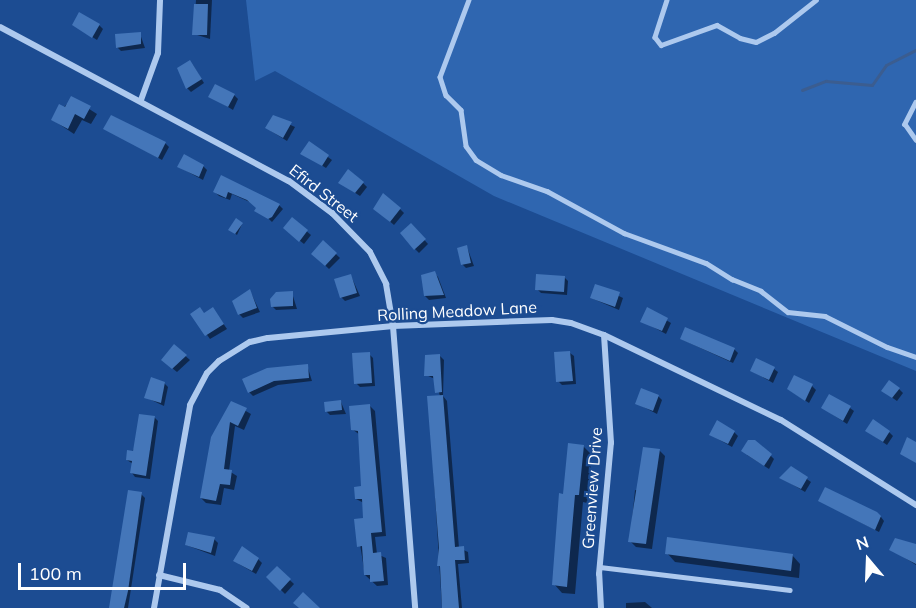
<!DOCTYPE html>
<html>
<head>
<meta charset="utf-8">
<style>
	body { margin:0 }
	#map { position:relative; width:916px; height:608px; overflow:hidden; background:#1c4c92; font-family:Mulish,sans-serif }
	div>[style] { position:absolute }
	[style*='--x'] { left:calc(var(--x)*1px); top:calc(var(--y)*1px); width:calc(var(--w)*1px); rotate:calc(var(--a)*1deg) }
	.green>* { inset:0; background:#2f66b0 }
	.shadow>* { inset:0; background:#0007 }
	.stream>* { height:3px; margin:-1.5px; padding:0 1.5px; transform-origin:1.5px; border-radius:1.5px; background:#3b5d90 }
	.building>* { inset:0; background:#4476b9 }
	.service>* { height:4.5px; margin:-2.25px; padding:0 2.25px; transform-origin:2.25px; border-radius:2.25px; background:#adc9ee }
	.minor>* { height:6px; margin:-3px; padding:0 3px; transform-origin:3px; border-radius:3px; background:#adc9ee }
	span { translate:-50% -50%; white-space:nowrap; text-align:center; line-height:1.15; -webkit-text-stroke:4.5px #1c4c92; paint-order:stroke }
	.street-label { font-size:16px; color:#fff }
	.north { position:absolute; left:838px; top:530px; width:60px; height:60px; -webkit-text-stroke:4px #1c4c92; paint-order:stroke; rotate:341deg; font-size:16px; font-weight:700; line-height:24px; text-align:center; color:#fff }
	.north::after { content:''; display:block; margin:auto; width:21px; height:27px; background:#fff; clip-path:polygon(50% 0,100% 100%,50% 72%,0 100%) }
	.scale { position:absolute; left:18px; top:563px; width:168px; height:27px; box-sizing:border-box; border:3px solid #fff; border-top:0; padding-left:8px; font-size:18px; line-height:21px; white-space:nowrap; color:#fff; -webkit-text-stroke:4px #1c4c92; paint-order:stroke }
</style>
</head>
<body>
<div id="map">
	<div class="green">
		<i style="clip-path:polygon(246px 0,916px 0,916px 371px,494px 196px,275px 71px,255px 81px)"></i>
	</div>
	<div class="shadow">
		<i style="clip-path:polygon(196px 0,212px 0,210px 39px,194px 34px)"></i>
		<i style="clip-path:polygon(99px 25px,103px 29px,97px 40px,78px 28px)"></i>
		<i style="clip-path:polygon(140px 34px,145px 48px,121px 51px,117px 47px)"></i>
		<i style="clip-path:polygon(193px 65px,204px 83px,191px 92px,187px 88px)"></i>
		<i style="clip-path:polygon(234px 95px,238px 99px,233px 110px,210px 96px)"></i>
		<i style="clip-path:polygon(72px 98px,97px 114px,91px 124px,82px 120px,74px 134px,53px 120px)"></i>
		<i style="clip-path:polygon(273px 117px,295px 127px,287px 141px,271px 131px)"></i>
		<i style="clip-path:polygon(105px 128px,165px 143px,169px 147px,162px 160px)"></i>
		<i style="clip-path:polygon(309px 143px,332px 160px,326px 168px,302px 153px)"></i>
		<i style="clip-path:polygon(203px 166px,207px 170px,203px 180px,179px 167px)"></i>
		<i style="clip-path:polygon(222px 177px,279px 205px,283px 209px,272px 222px,252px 203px,232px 194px,230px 200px,219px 196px,215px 192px)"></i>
		<i style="clip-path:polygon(340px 183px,363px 183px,367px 187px,360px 196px)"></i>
		<i style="clip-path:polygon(400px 209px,404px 213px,394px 225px,379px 212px)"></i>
		<i style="clip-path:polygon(292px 219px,311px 235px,304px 244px,289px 232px)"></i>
		<i style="clip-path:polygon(242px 224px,237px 235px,232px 231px)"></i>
		<i style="clip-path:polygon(411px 225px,428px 244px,419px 253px,415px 249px)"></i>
		<i style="clip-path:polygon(323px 242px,340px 258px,329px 269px,313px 254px)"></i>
		<i style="clip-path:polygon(467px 247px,474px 266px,466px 268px,462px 264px)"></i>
		<i style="clip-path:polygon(434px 273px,438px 277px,446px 298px,429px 300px,425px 296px)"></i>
		<i style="clip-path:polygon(351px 276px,360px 296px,345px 301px,341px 297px)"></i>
		<i style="clip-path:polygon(564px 277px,568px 281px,567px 295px,541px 293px,537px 289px)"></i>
		<i style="clip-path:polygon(596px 285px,623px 298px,619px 310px,591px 298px)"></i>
		<i style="clip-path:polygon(250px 291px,260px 312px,243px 318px,239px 314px)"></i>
		<i style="clip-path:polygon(292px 293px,297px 309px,276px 310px,272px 306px)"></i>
		<i style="clip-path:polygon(648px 309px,671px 323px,666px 334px,642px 321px)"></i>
		<i style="clip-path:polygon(216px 313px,227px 329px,210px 339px,192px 314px)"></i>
		<i style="clip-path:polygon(681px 339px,734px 349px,738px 353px,733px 363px)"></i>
		<i style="clip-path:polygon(174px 346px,190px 360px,177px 372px,167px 364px)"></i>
		<i style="clip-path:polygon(570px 353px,574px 356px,576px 384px,562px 385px,558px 381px)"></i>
		<i style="clip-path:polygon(369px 354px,373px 358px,375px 386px,360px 387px,356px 383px)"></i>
		<i style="clip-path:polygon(440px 356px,444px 360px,443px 396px,447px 401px,459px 548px,468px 552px,469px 563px,458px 564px,462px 608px,442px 608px,429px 398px,440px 396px,435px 379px,426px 375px)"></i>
		<i style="clip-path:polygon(307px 365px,312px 381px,278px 385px,253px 396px,249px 392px)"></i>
		<i style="clip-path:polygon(774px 369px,778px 372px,773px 383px,752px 371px)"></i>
		<i style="clip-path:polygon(164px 383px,168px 387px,164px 406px,145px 397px)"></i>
		<i style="clip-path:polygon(812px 386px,816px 390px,809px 403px,788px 389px)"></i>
		<i style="clip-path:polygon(899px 389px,903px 393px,897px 401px,887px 394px)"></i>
		<i style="clip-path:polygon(658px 396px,662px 400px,657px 414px,636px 403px)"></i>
		<i style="clip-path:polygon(341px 402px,346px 414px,330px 415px,326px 411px)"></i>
		<i style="clip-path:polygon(232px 403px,251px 414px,244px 430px,235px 426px,229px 471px,237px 476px,234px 490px,224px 488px,221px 505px,206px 503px,201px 498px)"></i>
		<i style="clip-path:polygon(370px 406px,375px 411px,386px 536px,375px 537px,377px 554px,386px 558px,388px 585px,377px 586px,365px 575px,356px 520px,365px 519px,364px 503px,356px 499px,362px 487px,360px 435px,352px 429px)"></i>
		<i style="clip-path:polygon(823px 408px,850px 408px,854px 411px,847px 424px)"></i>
		<i style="clip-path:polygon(154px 417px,158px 421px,150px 479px,135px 477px,132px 473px,133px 464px,127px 460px)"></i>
		<i style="clip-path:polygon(867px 431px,889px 432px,893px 436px,887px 445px)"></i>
		<i style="clip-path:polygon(734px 432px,738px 436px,732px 447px,711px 435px)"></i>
		<i style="clip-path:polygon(583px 446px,592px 455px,587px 503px,583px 502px,575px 594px,562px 593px,554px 584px,564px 495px)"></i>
		<i style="clip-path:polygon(659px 450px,665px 456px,652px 549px,636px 547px,630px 541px,635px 490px,640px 491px)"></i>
		<i style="clip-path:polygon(747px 455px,771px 456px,774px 459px,769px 469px)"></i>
		<i style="clip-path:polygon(791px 468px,811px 482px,805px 492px,782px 478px)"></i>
		<i style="clip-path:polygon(141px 494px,145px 498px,128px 608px,110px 608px)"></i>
		<i style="clip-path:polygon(820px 501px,881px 517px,884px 521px,879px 532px)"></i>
		<i style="clip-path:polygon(214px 539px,218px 543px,215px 556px,186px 545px)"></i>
		<i style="clip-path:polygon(916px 546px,916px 565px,891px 549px)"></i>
		<i style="clip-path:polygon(667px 553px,792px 555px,800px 564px,799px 578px,675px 562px)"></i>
		<i style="clip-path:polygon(258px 559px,262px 563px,256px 574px,239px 564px)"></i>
		<i style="clip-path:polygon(277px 568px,294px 584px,285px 594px,268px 577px)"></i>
		<i style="clip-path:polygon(645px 602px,652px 608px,626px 608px,626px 603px)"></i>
	</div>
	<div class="stream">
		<i style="--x:802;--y:90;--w:26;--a:-21"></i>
		<i style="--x:826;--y:81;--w:46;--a:5"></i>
		<i style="--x:872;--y:85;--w:24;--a:-55"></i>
		<i style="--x:886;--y:65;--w:34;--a:-27"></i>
	</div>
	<div class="building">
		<i style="clip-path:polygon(194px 4px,208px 4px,207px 35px,192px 35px)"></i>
		<i style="clip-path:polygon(79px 12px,100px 24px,92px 38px,72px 25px)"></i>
		<i style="clip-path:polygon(141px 32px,141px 44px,116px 48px,115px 34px)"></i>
		<i style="clip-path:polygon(190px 60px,202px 79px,186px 89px,177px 68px)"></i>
		<i style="clip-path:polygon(215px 84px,235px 94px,228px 107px,208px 97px)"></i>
		<i style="clip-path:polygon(71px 96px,91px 106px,84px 119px,75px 114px,68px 129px,51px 120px,59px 104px,65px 107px)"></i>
		<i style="clip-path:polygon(111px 115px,166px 142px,158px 158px,103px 129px)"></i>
		<i style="clip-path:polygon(273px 115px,292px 122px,283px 138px,265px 128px)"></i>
		<i style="clip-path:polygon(309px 141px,329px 155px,322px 166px,300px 154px)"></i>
		<i style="clip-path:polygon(184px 154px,204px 165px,199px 177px,177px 167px)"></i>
		<i style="clip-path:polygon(348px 169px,364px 182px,355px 193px,338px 183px)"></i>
		<i style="clip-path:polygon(221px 175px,280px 204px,272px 217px,268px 219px,254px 211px,256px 208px,247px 200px,228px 192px,226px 198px,213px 192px)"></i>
		<i style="clip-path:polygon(383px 193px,401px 208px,390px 222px,373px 209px)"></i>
		<i style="clip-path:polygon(292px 217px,308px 230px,299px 242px,283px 228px)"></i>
		<i style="clip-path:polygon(236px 218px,243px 223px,235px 234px,228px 230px)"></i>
		<i style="clip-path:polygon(411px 223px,426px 239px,414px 250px,400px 233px)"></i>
		<i style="clip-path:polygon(323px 240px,337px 253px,325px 266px,311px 254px)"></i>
		<i style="clip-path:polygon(467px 245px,471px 263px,461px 265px,457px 248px)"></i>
		<i style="clip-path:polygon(435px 271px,444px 295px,424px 296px,421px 275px)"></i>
		<i style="clip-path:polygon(351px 274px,357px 293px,340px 298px,334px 279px)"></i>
		<i style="clip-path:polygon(536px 274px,565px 276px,564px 292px,535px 290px)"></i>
		<i style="clip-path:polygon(595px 284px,620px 292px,615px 307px,590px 298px)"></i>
		<i style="clip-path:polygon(250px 289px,257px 308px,238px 315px,232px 301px)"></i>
		<i style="clip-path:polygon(293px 291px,293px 306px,271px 307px,270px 299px,276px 292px)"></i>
		<i style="clip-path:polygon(200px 307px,204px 313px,213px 307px,224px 324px,205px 336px,190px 314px)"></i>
		<i style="clip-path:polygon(647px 307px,668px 318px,662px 331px,640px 322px)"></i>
		<i style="clip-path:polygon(685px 327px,735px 348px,730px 361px,680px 339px)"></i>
		<i style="clip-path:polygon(174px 344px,187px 355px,172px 369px,161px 360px)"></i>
		<i style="clip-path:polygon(570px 351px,573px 381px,556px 382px,554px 352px)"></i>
		<i style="clip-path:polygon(370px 352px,372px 383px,354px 384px,352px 353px)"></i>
		<i style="clip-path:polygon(440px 354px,442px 392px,435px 393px,433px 376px,424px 376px,425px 355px)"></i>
		<i style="clip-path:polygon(756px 358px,775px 367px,769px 380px,750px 371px)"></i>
		<i style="clip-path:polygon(308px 364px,309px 378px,274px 381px,248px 393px,242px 379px,267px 368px)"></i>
		<i style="clip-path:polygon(794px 375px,813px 384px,805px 401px,787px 389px)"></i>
		<i style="clip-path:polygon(151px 377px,165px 382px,161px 403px,144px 398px)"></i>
		<i style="clip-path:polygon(889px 380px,900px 388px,892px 398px,881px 391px)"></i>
		<i style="clip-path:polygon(641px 388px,659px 395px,653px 411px,635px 404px)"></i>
		<i style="clip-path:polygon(829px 394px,851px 406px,843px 421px,821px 408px)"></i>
		<i style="clip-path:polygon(443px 395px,455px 547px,464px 546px,465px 560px,455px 560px,459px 608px,442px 608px,440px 566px,437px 566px,439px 548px,427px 396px)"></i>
		<i style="clip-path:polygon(341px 400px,342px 410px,325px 412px,324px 402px)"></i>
		<i style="clip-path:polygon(231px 401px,247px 408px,238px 426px,230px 422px,224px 469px,232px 470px,230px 485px,220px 484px,216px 501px,200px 498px,211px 437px)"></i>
		<i style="clip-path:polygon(370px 404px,382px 532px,371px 533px,373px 553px,381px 552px,384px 581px,370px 582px,370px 575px,364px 575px,362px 546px,357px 547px,354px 519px,363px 518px,362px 499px,355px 499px,354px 487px,361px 486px,358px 431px,351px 430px,349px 406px)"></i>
		<i style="clip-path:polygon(139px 414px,155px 416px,146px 476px,130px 473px,132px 461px,126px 460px,127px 450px,133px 451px)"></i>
		<i style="clip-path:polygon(873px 419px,890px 431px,883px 442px,865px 431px)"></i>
		<i style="clip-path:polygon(717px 420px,735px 431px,728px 444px,709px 435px)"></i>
		<i style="clip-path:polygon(907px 437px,916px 442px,916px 463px,900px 454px)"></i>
		<i style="clip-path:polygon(748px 440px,755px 440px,772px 454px,764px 466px,741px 451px)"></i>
		<i style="clip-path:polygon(568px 443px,584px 445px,579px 495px,575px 495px,567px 587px,552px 585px,559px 493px,563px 494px)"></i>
		<i style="clip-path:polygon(643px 447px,660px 449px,646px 544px,628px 542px)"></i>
		<i style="clip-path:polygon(791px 466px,808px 477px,801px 489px,779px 478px)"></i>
		<i style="clip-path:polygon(825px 487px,877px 512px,881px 516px,875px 530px,818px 501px)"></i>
		<i style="clip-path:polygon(128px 490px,142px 492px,128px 591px,124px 608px,109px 608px)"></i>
		<i style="clip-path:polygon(188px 532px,215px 537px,211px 553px,185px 545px)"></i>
		<i style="clip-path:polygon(667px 537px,793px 554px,791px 571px,665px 554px)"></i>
		<i style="clip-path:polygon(895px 538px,916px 544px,916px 564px,889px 550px)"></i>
		<i style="clip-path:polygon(242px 546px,259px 558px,252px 571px,233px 561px)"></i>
		<i style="clip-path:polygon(277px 566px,291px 579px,280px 591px,266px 577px)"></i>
		<i style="clip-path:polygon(303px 592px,320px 608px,299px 608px,293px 603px)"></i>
	</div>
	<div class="service">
		<i style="--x:469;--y:0;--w:82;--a:110.6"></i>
		<i style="--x:440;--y:77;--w:19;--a:72"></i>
		<i style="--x:446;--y:95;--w:21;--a:45"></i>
		<i style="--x:461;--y:110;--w:36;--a:82"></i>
		<i style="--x:466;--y:146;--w:17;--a:54"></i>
		<i style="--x:476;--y:160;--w:29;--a:31"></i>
		<i style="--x:501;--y:175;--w:49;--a:19.2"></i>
		<i style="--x:547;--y:191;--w:88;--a:28.6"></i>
		<i style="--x:624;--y:233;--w:87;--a:20.1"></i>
		<i style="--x:706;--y:263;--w:31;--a:32"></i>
		<i style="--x:732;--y:279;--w:31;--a:22"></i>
		<i style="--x:761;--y:291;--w:34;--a:38"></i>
		<i style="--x:788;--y:312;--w:37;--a:6"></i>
		<i style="--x:825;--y:316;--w:69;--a:26.6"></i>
		<i style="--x:887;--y:347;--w:31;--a:19"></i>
		<i style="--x:667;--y:0;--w:39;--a:108"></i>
		<i style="--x:655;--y:37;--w:10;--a:53"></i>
		<i style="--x:661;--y:45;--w:59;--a:-19.7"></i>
		<i style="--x:717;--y:25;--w:26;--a:29"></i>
		<i style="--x:740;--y:38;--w:16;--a:14"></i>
		<i style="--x:756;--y:42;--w:20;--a:-27"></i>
		<i style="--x:774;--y:33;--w:53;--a:-38.2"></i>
		<i style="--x:916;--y:102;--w:25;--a:117"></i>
		<i style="--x:905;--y:124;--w:19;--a:55"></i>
		<i style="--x:600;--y:567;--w:191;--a:6.9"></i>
	</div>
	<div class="minor">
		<i style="--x:0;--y:27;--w:327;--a:28.1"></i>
		<i style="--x:289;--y:181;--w:54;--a:36.7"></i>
		<i style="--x:332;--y:213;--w:54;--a:45.7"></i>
		<i style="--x:370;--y:252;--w:36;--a:63"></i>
		<i style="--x:386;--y:284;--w:43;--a:80.5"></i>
		<i style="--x:393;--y:326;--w:283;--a:85.5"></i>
		<i style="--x:141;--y:100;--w:50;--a:-70.1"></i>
		<i style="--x:158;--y:53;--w:53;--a:-87.8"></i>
		<i style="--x:159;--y:575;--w:63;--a:13.8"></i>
		<i style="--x:220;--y:590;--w:32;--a:34"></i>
		<i style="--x:154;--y:608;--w:206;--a:-79.9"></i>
		<i style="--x:190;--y:405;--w:36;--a:-62"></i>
		<i style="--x:207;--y:373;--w:17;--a:-45"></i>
		<i style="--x:219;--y:361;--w:36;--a:-32"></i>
		<i style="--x:250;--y:342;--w:18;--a:-13"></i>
		<i style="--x:268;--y:338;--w:126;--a:-5.5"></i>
		<i style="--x:393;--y:326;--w:159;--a:-2.2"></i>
		<i style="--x:552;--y:320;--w:19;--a:9"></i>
		<i style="--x:571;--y:323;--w:35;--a:20"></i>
		<i style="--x:604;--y:335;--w:196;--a:25.7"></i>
		<i style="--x:781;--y:420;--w:160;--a:32.2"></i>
		<i style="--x:601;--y:608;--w:34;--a:-93"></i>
		<i style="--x:599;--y:574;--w:132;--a:-84.8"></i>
		<i style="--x:611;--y:443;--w:108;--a:-93.7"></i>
	</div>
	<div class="street-label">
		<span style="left:324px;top:193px;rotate:38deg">Efird Street</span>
		<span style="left:457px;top:311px;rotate:-3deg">Rolling Meadow Lane</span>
		<span style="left:592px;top:488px;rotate:-86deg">Greenview Drive</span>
	</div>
	<div class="north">N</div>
	<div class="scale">100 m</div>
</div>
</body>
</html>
